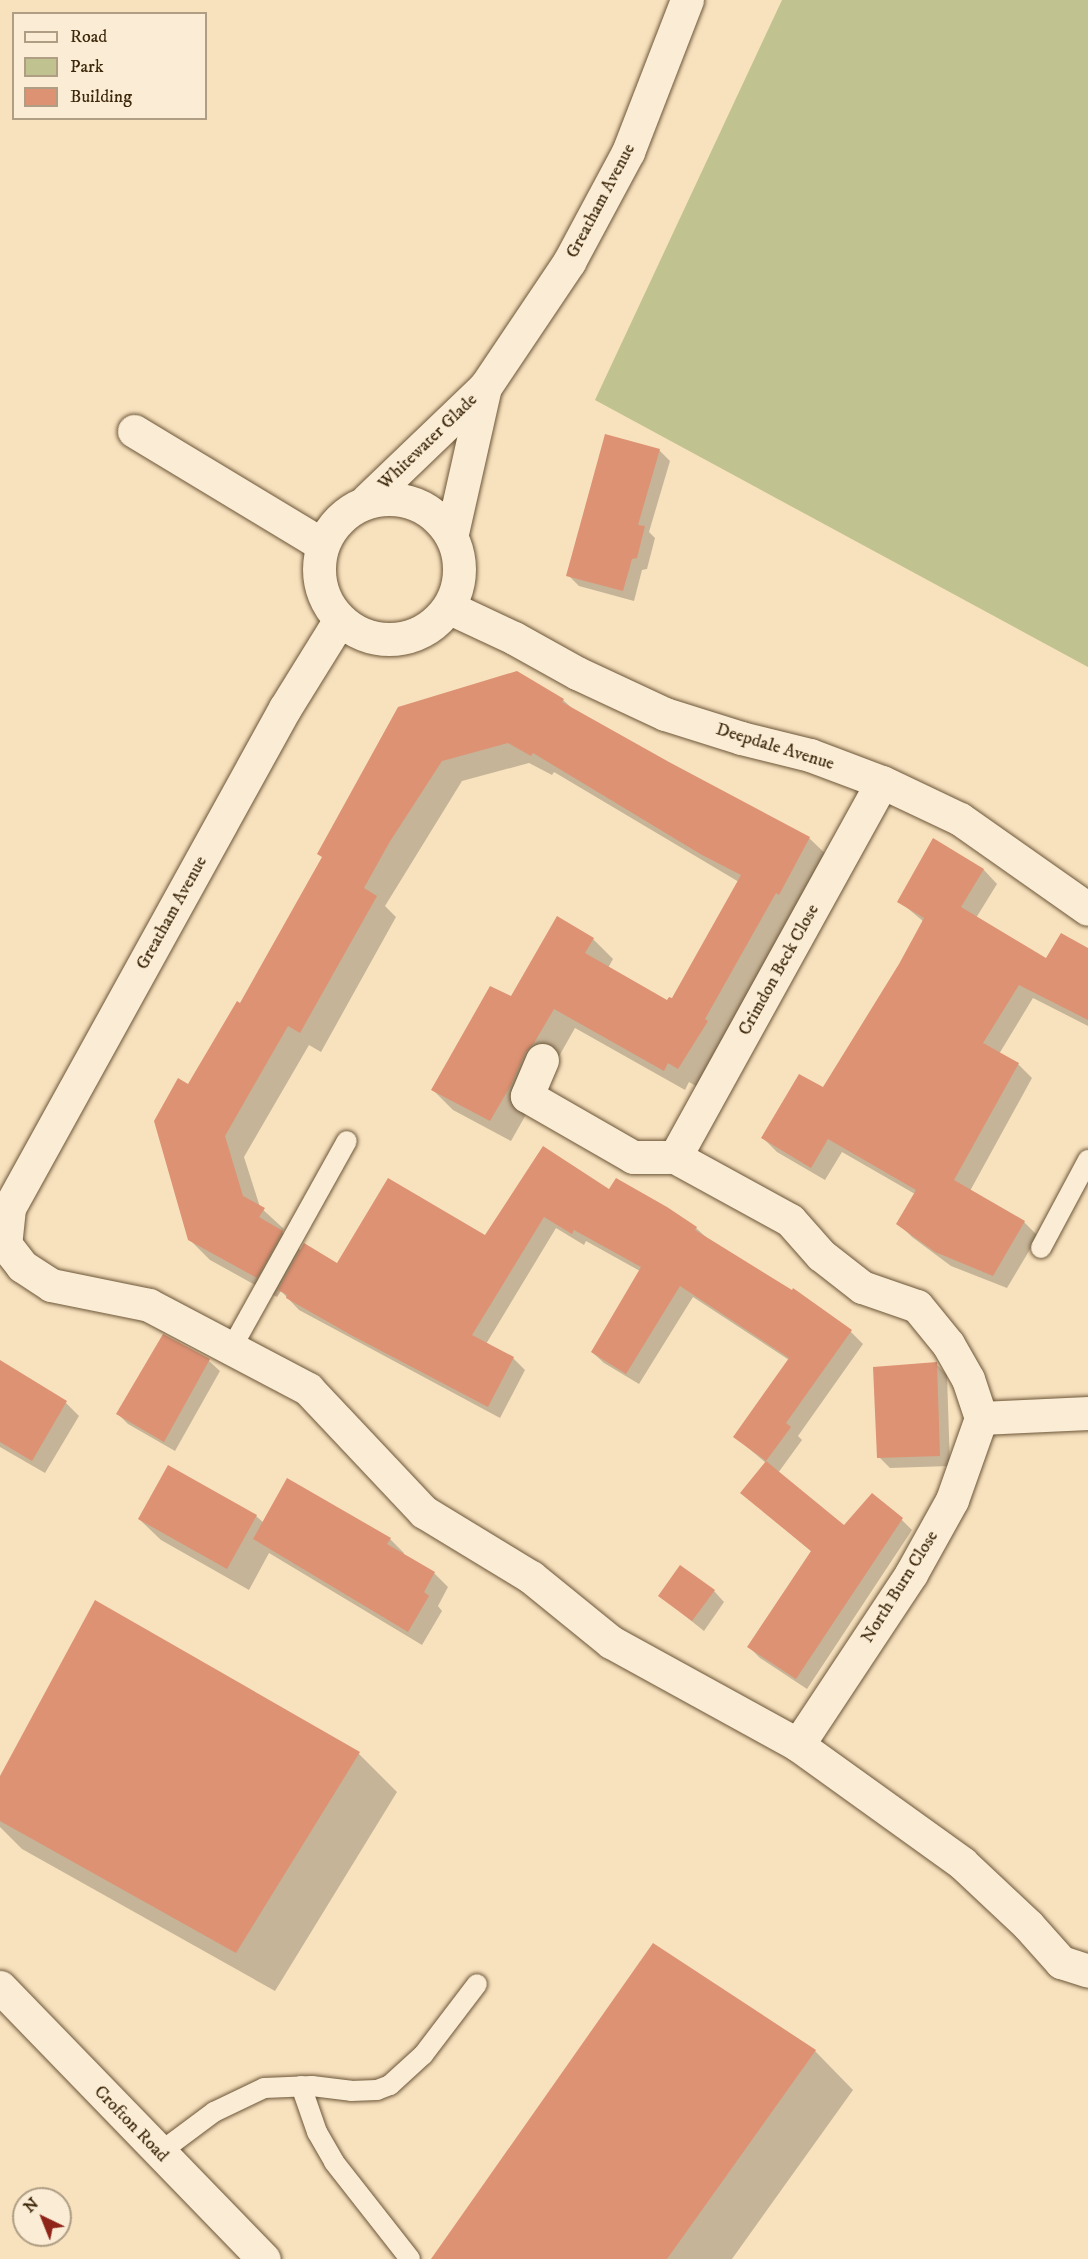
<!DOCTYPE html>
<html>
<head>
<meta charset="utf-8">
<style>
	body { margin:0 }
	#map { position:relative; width:1088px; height:2259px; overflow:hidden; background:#f8e2be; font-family:"IM FELL DW Pica",serif }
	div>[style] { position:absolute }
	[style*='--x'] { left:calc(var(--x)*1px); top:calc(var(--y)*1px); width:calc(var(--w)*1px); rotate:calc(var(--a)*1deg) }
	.green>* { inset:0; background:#c0c28f }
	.shadow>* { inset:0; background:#0003 }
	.building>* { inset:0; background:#dd9274 }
	.roads { filter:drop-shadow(0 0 2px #6c5638) drop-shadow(0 0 2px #6c5638) }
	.lane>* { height:20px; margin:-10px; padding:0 10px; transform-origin:10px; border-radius:10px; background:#faecd5 }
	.street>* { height:33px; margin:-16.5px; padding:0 16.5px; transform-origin:16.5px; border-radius:16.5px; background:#faecd5 }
	.street>.ring { margin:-16.5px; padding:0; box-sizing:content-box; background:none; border:33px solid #faecd5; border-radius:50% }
	span { translate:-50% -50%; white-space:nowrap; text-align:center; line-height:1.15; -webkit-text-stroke:4.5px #faecd5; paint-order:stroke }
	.street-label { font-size:18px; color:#3e280b }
	.legend { position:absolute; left:12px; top:12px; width:195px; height:108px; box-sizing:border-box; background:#faecd5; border:2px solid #af9e84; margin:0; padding:8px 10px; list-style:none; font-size:18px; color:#3e280b }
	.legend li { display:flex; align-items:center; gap:12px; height:30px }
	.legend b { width:30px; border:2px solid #af9e84 }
	.north { position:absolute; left:12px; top:2187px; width:60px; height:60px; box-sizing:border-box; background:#faecd5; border:2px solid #af9e84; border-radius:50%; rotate:317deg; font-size:16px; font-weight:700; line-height:24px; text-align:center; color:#3e280b }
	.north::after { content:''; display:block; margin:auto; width:21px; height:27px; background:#8f2418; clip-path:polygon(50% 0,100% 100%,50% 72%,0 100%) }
</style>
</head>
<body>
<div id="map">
	<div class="green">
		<i style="clip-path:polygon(782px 0,1088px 0,1088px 667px,595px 400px)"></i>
	</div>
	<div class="shadow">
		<i style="clip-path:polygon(659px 450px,670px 461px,649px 532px,655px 538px,647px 569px,642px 570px,634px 601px,579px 586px,568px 575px)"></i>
		<i style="clip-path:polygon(563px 700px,573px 709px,668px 764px,809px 838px,830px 858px,699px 1088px,689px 1082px,685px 1090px,575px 1028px,511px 1141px,453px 1110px,433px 1090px,511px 998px,593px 939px,613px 959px,608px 968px,668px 1002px,672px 1001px,739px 882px,554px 772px,552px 775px,529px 763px,462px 781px,385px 906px,396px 917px,321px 1052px,309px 1045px,244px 1157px,260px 1207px,284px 1229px,282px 1232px,301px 1251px,338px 1265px,485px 1237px,610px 1191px,666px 1208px,696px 1228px,708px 1239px,851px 1332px,863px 1344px,798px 1436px,802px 1440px,778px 1473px,844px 1527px,902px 1520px,912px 1530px,807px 1689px,760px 1658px,749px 1647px,812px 1552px,742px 1493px,766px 1463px,735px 1437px,789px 1360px,693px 1297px,639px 1384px,604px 1363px,592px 1352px,640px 1271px,586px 1241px,584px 1245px,556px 1228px,486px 1344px,513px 1358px,525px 1370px,500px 1418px,299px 1310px,281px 1291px,277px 1297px,210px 1260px,189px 1239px,188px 1086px,241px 1005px,323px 857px,399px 709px)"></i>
		<i style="clip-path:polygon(933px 840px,984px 870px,997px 884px,976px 918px,1047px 960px,1088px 950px,1088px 1026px,1033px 998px,999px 1054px,1018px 1064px,1032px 1078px,970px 1191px,1024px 1222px,1038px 1236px,1007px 1288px,951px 1266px,912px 1237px,898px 1223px,915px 1194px,842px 1152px,825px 1180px,777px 1152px,763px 1138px,824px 1089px,901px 965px,924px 922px,899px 901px)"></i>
		<i style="clip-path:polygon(209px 1361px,220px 1371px,175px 1451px,128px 1424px,117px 1413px)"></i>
		<i style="clip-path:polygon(0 1362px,66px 1403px,79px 1416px,45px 1473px,0 1447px)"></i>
		<i style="clip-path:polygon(936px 1364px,947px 1375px,950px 1466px,890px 1468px,879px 1457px)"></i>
		<i style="clip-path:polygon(256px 1516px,264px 1523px,390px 1539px,404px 1553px,403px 1555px,434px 1573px,448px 1587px,438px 1606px,442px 1611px,422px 1645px,269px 1553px,249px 1590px,161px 1540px,139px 1519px)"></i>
		<i style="clip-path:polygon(714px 1591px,724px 1602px,704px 1631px,660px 1596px)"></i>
		<i style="clip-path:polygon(359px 1754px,397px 1792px,275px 1991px,22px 1849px,0 1827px,0 1780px)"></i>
		<i style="clip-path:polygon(815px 2051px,853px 2090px,732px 2259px,450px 2259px)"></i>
	</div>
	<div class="building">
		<i style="clip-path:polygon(605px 434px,660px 449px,638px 525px,645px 526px,637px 558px,632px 559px,623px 591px,566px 576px)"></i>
		<i style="clip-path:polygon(517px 671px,564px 699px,562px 702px,669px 762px,810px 837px,779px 895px,776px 893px,705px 1019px,708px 1021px,678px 1069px,668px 1063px,664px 1071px,554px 1009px,534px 1043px,525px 1053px,511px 1085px,490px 1121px,431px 1090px,490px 986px,511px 996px,557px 916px,594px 938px,585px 953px,667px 1000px,669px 997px,672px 998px,741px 875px,702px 855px,533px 753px,531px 756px,508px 743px,442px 761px,389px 843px,364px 888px,377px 896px,300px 1033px,288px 1026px,225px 1136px,243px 1196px,265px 1208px,259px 1217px,283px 1231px,257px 1278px,188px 1240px,154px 1121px,178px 1078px,188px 1084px,237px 1001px,240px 1003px,322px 857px,317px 854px,398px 707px)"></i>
		<i style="clip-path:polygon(933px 838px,984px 869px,961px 907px,1046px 958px,1061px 933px,1088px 948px,1088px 1020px,1019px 985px,983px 1043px,1019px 1063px,954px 1180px,1025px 1221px,993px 1276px,935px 1252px,896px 1224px,916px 1190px,828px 1139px,811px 1168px,761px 1138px,799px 1074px,823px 1087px,899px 964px,924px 918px,897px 902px)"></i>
		<i style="clip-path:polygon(543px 1146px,609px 1189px,616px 1178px,667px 1207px,697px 1227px,695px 1230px,792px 1290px,793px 1288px,852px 1330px,786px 1423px,791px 1427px,766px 1461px,733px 1437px,789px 1358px,680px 1286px,626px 1374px,591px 1352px,641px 1267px,574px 1230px,572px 1234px,544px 1217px,472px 1335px,514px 1357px,488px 1407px,351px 1335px,286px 1298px,287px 1295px,278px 1290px,304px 1243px,337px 1263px,388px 1178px,485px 1235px)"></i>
		<i style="clip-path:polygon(163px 1334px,210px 1359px,164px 1442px,116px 1414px)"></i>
		<i style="clip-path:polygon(0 1360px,67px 1401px,32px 1461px,0 1442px)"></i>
		<i style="clip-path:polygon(937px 1362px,940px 1456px,877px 1458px,873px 1367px)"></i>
		<i style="clip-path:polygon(766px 1461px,844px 1525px,872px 1493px,903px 1518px,796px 1679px,747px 1647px,811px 1551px,740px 1493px)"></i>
		<i style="clip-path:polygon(168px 1465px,257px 1515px,227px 1569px,138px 1519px)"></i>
		<i style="clip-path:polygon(287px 1478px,391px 1538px,387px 1544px,435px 1572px,424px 1592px,429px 1596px,408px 1632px,253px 1539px)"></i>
		<i style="clip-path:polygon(680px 1565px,715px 1590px,692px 1621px,658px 1596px)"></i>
		<i style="clip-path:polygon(95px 1600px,360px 1752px,236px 1953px,0 1821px,0 1776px)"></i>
		<i style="clip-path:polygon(653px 1943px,816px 2050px,667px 2259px,431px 2259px)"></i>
	</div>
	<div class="roads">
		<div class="lane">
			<i style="--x:1041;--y:1248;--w:100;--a:-61.9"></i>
			<i style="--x:231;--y:1349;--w:238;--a:-60.9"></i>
			<i style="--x:301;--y:2086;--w:49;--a:70.8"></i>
			<i style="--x:317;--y:2132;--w:34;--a:60"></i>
			<i style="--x:334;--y:2162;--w:123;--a:51.9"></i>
			<i style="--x:159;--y:2153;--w:69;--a:-36.7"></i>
			<i style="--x:214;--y:2112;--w:55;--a:-25.6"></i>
			<i style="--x:264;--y:2088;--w:48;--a:-2.4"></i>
			<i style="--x:312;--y:2086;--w:39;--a:7"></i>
			<i style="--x:351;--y:2091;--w:26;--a:-2"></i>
			<i style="--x:377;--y:2090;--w:14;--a:-21"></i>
			<i style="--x:390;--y:2085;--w:45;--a:-42.3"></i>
			<i style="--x:423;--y:2055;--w:89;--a:-52.7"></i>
		</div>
		<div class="street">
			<i style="--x:134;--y:431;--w:218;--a:31.1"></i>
			<i class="ring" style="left:319px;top:499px;width:107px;height:107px"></i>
			<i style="--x:367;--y:500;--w:163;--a:-43.8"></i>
			<i style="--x:485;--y:387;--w:151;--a:-56.1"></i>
			<i style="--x:569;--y:262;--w:125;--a:-61.8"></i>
			<i style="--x:628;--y:152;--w:163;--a:-68.8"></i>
			<i style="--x:452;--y:533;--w:150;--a:-77.3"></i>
			<i style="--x:450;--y:608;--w:71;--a:25.1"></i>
			<i style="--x:514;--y:638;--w:72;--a:29.1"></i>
			<i style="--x:577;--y:673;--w:97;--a:25"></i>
			<i style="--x:665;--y:714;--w:80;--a:17.5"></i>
			<i style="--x:741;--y:738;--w:71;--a:13.8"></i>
			<i style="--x:810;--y:755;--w:77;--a:20.6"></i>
			<i style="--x:882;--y:782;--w:86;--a:25.4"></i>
			<i style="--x:960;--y:819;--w:156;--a:35.1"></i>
			<i style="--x:339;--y:621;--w:102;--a:121.8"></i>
			<i style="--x:285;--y:708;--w:571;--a:118.9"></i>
			<i style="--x:9;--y:1208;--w:36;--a:96"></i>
			<i style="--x:5;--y:1244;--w:28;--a:52"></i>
			<i style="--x:22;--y:1266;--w:35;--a:33"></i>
			<i style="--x:51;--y:1285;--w:100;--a:11.5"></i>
			<i style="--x:149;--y:1305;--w:180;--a:27.8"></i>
			<i style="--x:308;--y:1389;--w:169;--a:46.7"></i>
			<i style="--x:424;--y:1512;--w:125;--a:31.3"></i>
			<i style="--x:531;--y:1577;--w:103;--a:39.1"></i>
			<i style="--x:611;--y:1642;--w:213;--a:28.8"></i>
			<i style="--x:798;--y:1745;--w:202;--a:35.7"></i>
			<i style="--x:962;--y:1863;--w:91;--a:43.2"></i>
			<i style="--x:1028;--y:1925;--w:50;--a:48.3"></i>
			<i style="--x:1061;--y:1962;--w:28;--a:18"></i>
			<i style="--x:542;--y:1060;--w:39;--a:113"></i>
			<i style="--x:527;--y:1096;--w:122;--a:29.9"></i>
			<i style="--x:633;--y:1157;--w:42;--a:0"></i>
			<i style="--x:675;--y:1157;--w:131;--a:28.7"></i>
			<i style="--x:790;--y:1220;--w:47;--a:48.5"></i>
			<i style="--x:821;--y:1255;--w:52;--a:38"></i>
			<i style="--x:862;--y:1287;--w:58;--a:19.1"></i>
			<i style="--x:917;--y:1306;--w:49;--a:50.8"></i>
			<i style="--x:948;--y:1344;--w:40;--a:60.3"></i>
			<i style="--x:968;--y:1379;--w:41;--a:71.6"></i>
			<i style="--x:981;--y:1418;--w:87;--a:109.5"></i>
			<i style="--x:952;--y:1500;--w:85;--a:119"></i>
			<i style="--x:911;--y:1574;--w:205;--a:123.5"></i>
			<i style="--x:675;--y:1157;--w:428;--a:-61.1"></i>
			<i style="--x:981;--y:1418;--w:107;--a:-2.7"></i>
			<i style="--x:0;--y:1987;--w:379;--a:45.9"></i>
		</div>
	</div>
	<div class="street-label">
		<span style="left:601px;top:201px;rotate:-62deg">Greatham Avenue</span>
		<span style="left:428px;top:442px;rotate:-44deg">Whitewater Glade</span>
		<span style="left:775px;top:747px;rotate:17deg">Deepdale Avenue</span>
		<span style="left:172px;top:913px;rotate:-61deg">Greatham Avenue</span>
		<span style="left:779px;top:970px;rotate:-61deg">Crimdon Beck Close</span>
		<span style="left:900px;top:1587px;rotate:-58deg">North Burn Close</span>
		<span style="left:131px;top:2124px;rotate:46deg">Crofton Road</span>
	</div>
	<ul class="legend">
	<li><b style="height:8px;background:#faecd5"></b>Road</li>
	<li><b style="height:16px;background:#c0c28f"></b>Park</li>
	<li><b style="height:16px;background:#dd9274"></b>Building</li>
	</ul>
	<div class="north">N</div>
</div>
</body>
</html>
